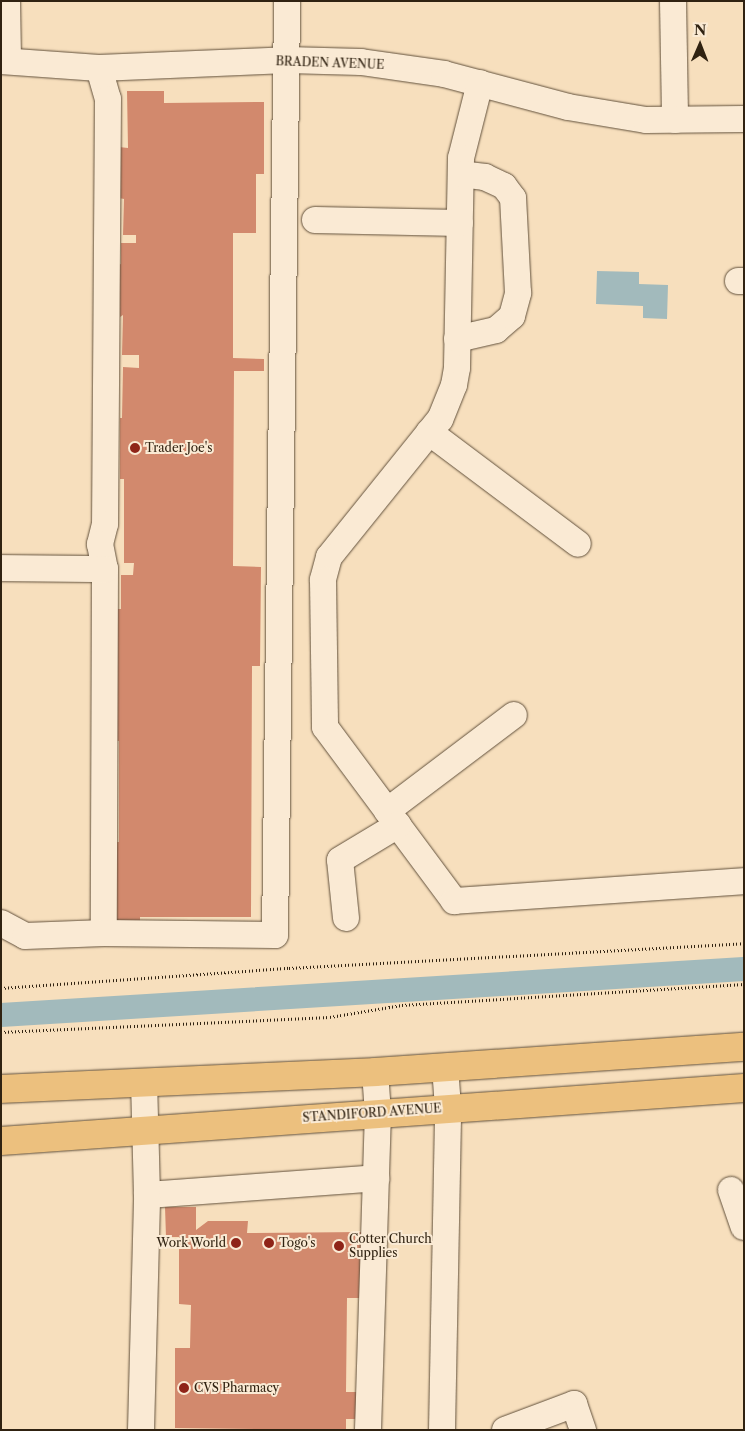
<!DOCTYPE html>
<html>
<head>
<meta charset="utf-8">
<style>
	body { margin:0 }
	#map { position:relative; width:745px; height:1431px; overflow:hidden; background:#f7dfbd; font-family:"Libre Caslon Text",serif }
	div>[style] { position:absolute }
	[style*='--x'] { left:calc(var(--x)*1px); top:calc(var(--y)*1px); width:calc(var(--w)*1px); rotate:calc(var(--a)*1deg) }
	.water>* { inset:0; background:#a2babc }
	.canal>* { height:24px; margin:-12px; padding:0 12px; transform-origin:12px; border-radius:12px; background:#a2babc }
	.building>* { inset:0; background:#d2896d }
	.path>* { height:3px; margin-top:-1.5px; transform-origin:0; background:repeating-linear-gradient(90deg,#302211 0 1px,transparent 0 3.5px) }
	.roads { filter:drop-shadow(0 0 1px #62513c) drop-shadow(0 0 1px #62513c) }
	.minor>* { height:26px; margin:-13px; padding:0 13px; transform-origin:13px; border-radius:13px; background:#faead4 }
	.major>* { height:28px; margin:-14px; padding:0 14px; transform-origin:14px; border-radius:14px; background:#ecc07e }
	.dots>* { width:14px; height:14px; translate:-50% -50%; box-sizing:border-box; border:2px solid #faead4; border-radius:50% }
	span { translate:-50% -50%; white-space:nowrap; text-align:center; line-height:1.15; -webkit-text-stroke:4px #faead4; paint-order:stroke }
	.street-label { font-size:12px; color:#302211 }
	.poi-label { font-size:12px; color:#302211 }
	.left { translate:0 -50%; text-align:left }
	.right { translate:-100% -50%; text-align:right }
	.frame { position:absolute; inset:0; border:2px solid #302211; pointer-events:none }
	.north { position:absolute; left:675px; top:20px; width:50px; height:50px; -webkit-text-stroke:4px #faead4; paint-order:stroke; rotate:1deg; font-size:14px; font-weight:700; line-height:20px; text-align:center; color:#302211 }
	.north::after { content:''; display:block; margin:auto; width:18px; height:22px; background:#302211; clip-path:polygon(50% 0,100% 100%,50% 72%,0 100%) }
</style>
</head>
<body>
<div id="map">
	<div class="water">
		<i style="clip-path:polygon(597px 271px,639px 272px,639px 284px,668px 285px,667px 319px,643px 318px,643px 306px,596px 304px)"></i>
	</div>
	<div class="canal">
		<i style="--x:1;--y:1015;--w:744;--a:-3.54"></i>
	</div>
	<div class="building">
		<i style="clip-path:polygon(127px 91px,164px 91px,164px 103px,264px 102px,264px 174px,256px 174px,256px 233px,233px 233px,233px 358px,264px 359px,264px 371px,234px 371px,233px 566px,261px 567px,260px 666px,252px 666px,251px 917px,140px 917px,140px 927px,111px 927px,111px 842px,119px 842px,119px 741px,113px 741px,114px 609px,121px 609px,121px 575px,133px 575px,134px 563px,124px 563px,124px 479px,120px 479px,120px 418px,122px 418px,123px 367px,139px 368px,139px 355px,122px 355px,123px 315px,120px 317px,118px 265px,121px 264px,121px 243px,136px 243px,136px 235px,123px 235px,124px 199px,119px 198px,119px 147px,128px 148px)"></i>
		<i style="clip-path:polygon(165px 1207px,196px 1207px,196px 1230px,208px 1221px,248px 1221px,247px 1233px,362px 1232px,361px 1298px,347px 1298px,346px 1392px,360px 1392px,360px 1419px,346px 1419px,346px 1430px,175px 1428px,175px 1348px,190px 1348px,191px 1305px,179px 1304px,179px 1237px,166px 1237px)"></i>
	</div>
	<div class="path">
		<i style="--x:1;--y:988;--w:289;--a:-4"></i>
		<i style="--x:289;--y:968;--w:456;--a:-3.1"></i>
		<i style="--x:1;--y:1032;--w:329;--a:-2.6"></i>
		<i style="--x:330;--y:1017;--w:73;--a:-9.5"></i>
		<i style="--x:402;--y:1005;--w:343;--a:-3.5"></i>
	</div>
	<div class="roads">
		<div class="minor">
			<i style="--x:7;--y:1;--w:60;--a:89"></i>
			<i style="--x:673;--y:1;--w:119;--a:89"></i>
			<i style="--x:1;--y:61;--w:98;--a:4.1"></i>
			<i style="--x:99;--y:68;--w:188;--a:-2.4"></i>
			<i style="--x:287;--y:60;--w:74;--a:1.5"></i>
			<i style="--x:361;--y:62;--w:84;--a:8.2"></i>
			<i style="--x:444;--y:74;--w:128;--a:14.9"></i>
			<i style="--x:568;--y:107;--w:79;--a:9.5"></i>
			<i style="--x:646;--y:120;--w:98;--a:-0.6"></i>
			<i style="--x:99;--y:68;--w:32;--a:74"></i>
			<i style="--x:108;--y:99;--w:425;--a:90.4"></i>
			<i style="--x:105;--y:524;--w:21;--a:104"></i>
			<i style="--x:100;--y:544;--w:25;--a:79"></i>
			<i style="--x:105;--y:569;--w:364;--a:90.2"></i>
			<i style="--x:480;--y:83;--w:77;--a:104.2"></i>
			<i style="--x:461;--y:158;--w:210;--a:91.1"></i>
			<i style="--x:457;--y:368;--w:17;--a:100"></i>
			<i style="--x:454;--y:385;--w:37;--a:112"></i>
			<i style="--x:440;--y:419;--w:177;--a:128.8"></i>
			<i style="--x:329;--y:557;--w:24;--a:105"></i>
			<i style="--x:323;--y:580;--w:147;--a:89.2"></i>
			<i style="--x:325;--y:727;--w:217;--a:53.4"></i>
			<i style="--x:454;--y:901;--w:291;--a:-3.9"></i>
			<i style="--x:315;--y:220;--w:145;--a:1.2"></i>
			<i style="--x:738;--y:281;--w:6;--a:0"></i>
			<i style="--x:457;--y:339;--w:40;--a:-13"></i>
			<i style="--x:496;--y:330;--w:21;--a:-41"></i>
			<i style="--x:512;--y:316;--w:24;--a:-75"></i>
			<i style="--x:518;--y:293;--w:95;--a:-93"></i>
			<i style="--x:513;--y:198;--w:15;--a:-127"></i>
			<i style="--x:504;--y:186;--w:21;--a:-155"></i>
			<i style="--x:485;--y:177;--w:24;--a:-173"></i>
			<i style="--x:429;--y:432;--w:186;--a:36.9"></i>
			<i style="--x:1;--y:568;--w:104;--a:0.6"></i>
			<i style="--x:387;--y:811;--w:159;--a:-37.1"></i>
			<i style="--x:346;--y:918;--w:58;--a:-95.9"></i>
			<i style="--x:340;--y:860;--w:68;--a:-31.1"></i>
			<i style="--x:1;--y:923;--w:27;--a:28"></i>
			<i style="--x:25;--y:936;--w:79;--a:-2.2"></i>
			<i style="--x:104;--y:933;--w:171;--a:0.7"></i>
			<i style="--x:275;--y:935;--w:934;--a:-89.26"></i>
			<i style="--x:731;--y:1190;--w:39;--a:71"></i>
			<i style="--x:147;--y:1195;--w:230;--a:-4.2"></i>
			<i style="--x:141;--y:1430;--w:235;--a:-88.5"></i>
			<i style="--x:147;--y:1195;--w:113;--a:-91.5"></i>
			<i style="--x:368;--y:1430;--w:317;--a:-88.2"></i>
			<i style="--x:378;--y:1113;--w:41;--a:-94.2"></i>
			<i style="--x:442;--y:1430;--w:323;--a:-88.9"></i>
			<i style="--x:448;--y:1107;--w:40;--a:-94.3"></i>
			<i style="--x:505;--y:1430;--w:74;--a:-20.6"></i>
			<i style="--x:574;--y:1404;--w:28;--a:71"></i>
		</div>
		<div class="major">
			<i style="--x:1;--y:1089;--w:374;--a:-2.6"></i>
			<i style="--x:375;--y:1072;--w:370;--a:-3.9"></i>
			<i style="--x:1;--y:1141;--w:745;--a:-4.08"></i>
		</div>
	</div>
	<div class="dots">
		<i style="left:135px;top:448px;background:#8f2418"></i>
		<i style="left:236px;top:1243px;background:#8f2418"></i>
		<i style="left:269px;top:1243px;background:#8f2418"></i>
		<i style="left:339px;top:1246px;background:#8f2418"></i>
		<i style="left:184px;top:1388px;background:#8f2418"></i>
	</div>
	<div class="street-label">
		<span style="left:330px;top:63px;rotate:2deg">BRADEN AVENUE</span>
		<span style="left:372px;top:1113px;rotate:-4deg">STANDIFORD AVENUE</span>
	</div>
	<div class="poi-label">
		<span class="left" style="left:145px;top:448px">Trader Joe's</span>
		<span class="left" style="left:349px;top:1246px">Cotter Church<br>Supplies</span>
		<span class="right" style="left:226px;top:1243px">Work World</span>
		<span class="left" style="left:279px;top:1243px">Togo's</span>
		<span class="left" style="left:194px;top:1388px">CVS Pharmacy</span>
	</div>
	<div class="frame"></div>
	<div class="north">N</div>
</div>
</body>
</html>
